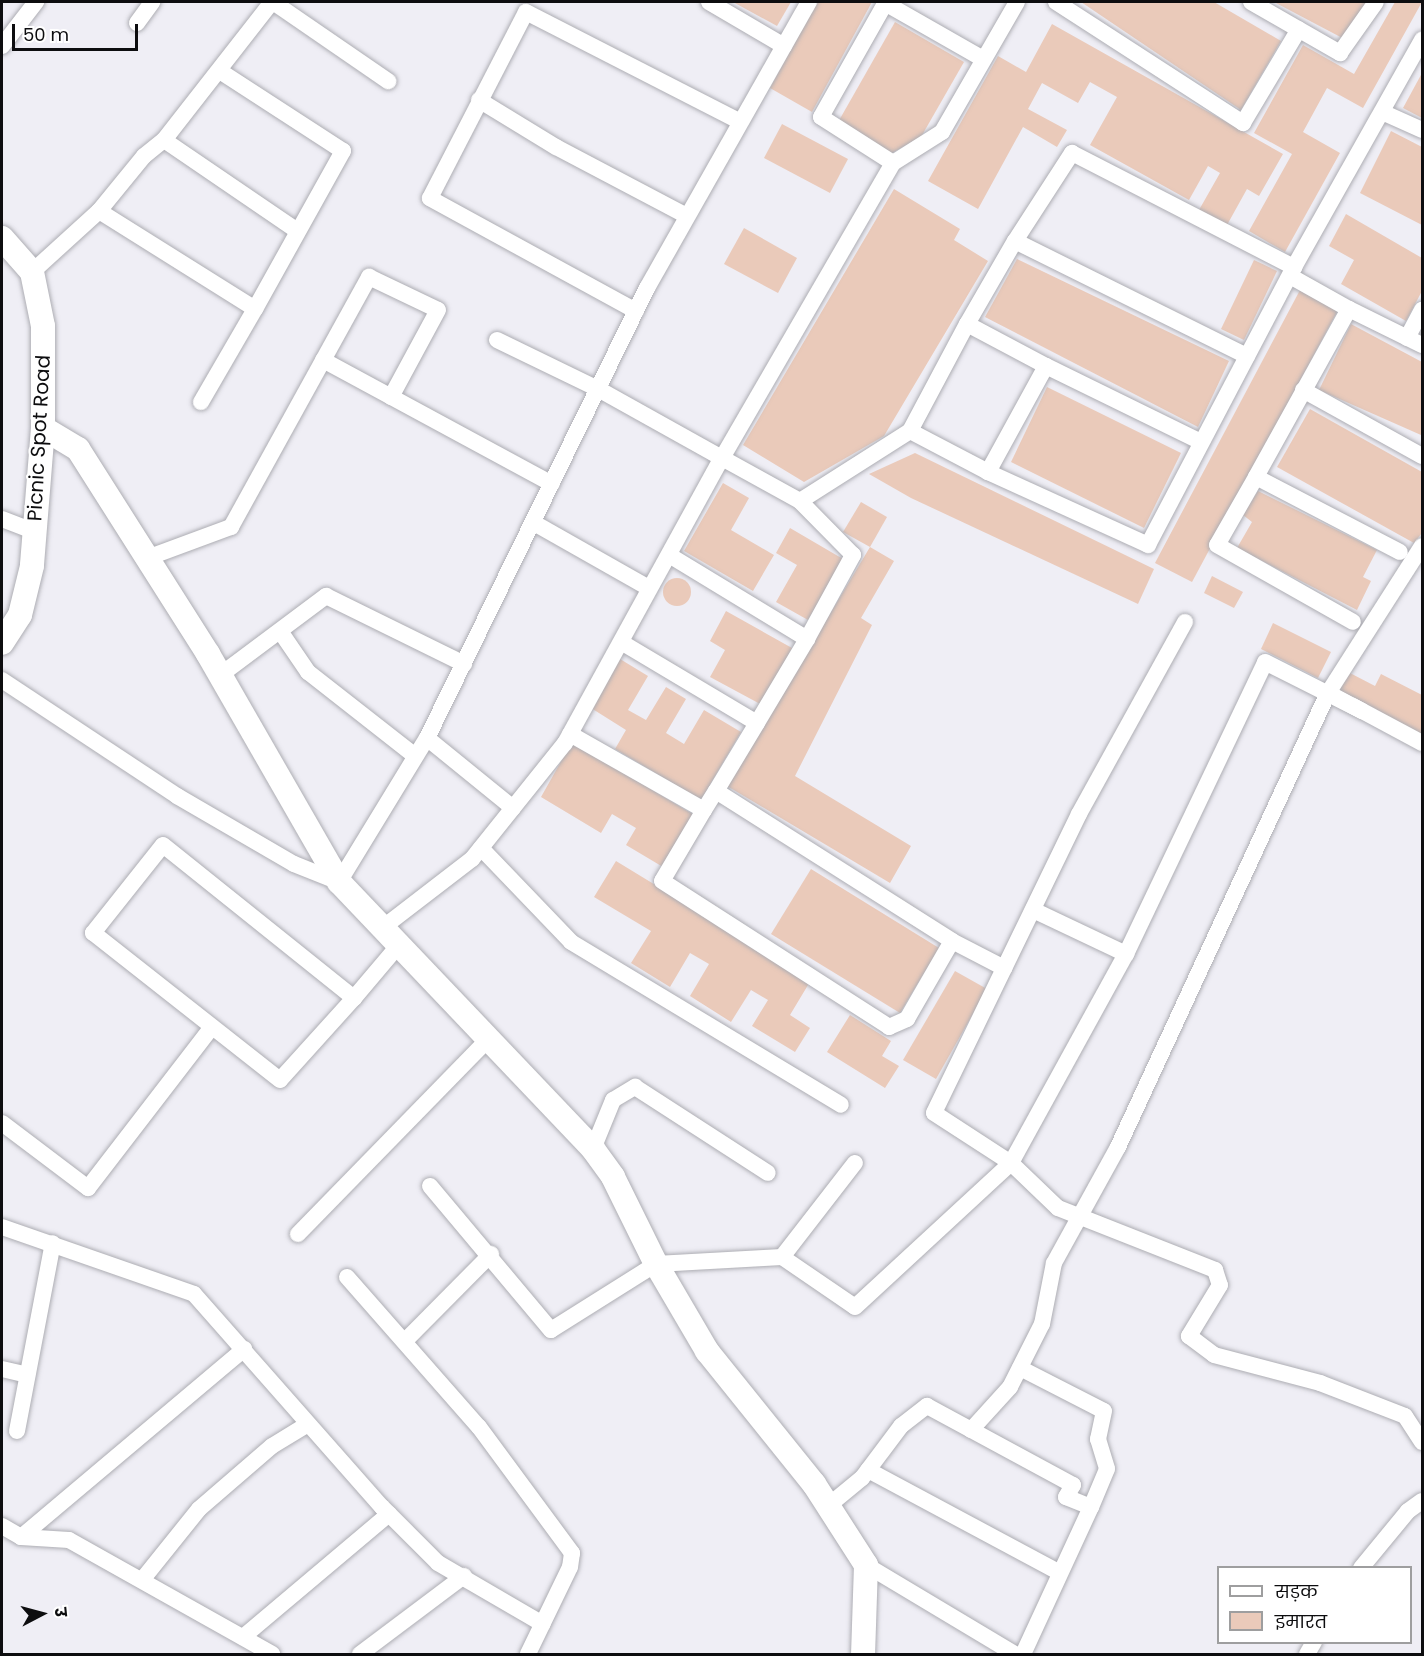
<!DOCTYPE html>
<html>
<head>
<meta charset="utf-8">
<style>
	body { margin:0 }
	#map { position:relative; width:1424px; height:1656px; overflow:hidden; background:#efeef5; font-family:Poppins,"Noto Sans Devanagari",sans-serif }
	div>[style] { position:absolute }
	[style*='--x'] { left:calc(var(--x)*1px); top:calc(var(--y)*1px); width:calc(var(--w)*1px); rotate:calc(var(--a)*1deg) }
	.building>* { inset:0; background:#eacaba }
	.round { border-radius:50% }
	.roads { filter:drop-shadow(0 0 2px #adadb3) drop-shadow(0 0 2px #adadb3) }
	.street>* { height:16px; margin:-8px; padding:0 8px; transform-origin:8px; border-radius:8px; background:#fff }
	.secondary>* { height:24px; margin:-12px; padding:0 12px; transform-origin:12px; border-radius:12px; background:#fff }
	span { translate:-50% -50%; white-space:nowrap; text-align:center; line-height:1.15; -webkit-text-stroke:4.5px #fff; paint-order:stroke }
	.street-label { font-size:20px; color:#0d0d0f }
	.frame { position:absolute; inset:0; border:3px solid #0d0d0f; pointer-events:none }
	.legend { position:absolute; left:1217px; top:1566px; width:195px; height:78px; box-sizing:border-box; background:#fff; border:2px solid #9e9e9f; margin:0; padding:8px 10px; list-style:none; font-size:18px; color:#0d0d0f }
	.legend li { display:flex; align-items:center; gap:12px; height:30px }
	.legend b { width:30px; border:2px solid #9e9e9f }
	.north { position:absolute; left:12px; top:1584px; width:60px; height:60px; -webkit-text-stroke:4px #fff; paint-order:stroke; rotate:84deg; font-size:16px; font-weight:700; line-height:24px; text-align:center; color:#0d0d0f }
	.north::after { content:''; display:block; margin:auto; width:21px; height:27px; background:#0d0d0f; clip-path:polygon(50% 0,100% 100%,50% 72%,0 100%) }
	.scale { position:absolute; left:12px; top:24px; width:126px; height:27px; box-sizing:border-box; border:3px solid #0d0d0f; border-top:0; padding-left:8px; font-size:18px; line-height:21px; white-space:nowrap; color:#0d0d0f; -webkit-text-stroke:4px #fff; paint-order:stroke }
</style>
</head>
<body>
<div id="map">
	<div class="building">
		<i style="clip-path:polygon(733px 2px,791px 2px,777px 26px)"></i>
		<i style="clip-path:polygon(817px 2px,872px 2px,812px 112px,770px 88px)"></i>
		<i style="clip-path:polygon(1081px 2px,1214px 2px,1281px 41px,1241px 110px)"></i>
		<i style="clip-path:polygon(1274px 2px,1369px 2px,1348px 41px)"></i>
		<i style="clip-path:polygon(1395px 2px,1422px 2px,1363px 108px,1327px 88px,1303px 132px,1340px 153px,1285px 252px,1249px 231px,1292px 154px,1254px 133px,1303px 45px,1354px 74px)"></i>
		<i style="clip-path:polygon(895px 22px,964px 62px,921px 137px,890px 154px,837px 124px)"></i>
		<i style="clip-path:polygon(1052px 24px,1283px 154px,1259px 196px,1247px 189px,1227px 225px,1199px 210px,1220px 173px,1208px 166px,1189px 200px,1090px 145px,1117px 97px,1090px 82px,1078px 103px,1042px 83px,1028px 109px,1067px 130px,1057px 147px,1023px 127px,978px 209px,928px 181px,998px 56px,1026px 72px)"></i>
		<i style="clip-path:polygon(1422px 73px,1422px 118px,1403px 108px)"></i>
		<i style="clip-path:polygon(782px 124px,848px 159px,830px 193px,764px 158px)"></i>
		<i style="clip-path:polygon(1391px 131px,1422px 147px,1422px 225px,1360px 193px)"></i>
		<i style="clip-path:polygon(894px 189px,960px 229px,954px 240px,988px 261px,884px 436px,804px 482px,743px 445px)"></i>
		<i style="clip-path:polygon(1346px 214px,1422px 258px,1422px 291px,1406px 321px,1341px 284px,1354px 260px,1329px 246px)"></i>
		<i style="clip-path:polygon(744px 228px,797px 258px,778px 293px,724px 264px)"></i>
		<i style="clip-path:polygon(1017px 259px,1229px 361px,1198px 427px,985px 317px)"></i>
		<i style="clip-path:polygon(1254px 260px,1277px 271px,1244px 340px,1221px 329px)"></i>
		<i style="clip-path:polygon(1300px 290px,1338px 310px,1192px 582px,1155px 563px)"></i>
		<i style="clip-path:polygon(1351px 324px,1422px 362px,1421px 435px,1319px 390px)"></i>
		<i style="clip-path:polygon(1047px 387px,1181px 453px,1144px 528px,1011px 462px)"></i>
		<i style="clip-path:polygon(1310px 409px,1422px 472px,1422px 533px,1414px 543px,1277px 467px)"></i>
		<i style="clip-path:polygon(915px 453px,1154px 569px,1138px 604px,911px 498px,869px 474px)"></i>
		<i style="clip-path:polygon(723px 483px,749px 498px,731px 530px,774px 555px,753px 591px,684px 551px)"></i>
		<i style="clip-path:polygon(1258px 491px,1377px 550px,1363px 577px,1371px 581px,1357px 610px,1237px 548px,1252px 522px,1243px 515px)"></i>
		<i style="clip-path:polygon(861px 502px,887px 517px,870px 547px,843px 532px)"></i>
		<i style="clip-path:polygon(790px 528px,843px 559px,808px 620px,776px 602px,797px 565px,776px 553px)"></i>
		<i style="clip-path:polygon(870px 547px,894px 561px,861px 618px,872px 625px,795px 776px,911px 846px,890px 883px,727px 786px)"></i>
		<i style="clip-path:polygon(1212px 576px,1243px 592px,1234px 608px,1204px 593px)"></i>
		<i class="round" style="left:663px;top:578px;width:28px;height:28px"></i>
		<i style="clip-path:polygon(726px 611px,792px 648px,762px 705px,710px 677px,725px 650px,710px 641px)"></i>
		<i style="clip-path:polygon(1273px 623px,1331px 652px,1318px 678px,1261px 649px)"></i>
		<i style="clip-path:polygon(620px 659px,648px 676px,628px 710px,646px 720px,666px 687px,686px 699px,666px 733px,684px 744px,704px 710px,741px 732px,701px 800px,615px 749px,626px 730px,591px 708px)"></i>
		<i style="clip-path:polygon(1348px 672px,1375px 686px,1381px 674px,1422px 695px,1422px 736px,1338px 692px)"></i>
		<i style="clip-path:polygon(572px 742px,694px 815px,663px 867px,626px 845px,636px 828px,612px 814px,601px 833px,541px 797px)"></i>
		<i style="clip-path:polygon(616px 861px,811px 980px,790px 1015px,810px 1028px,795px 1052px,752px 1026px,768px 1000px,751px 990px,731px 1022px,690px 996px,709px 964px,690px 953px,670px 987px,631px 963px,651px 931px,594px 897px)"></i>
		<i style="clip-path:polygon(811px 869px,939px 948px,900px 1013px,771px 934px)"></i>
		<i style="clip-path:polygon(955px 971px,987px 989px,936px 1079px,903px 1060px)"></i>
		<i style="clip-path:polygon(850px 1015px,891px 1041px,882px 1056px,899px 1066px,885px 1088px,827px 1052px)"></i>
	</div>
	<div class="roads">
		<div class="street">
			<i style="--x:273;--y:2;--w:140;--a:34.5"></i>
			<i style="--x:709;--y:2;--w:87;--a:30.4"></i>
			<i style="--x:886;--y:2;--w:132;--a:119.5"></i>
			<i style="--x:821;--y:117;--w:85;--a:32.6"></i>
			<i style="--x:1056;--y:2;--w:223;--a:32.9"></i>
			<i style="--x:1243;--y:123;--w:109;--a:-59.2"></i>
			<i style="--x:1251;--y:2;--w:103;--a:29.8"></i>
			<i style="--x:1340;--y:53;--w:62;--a:-54.8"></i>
			<i style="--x:885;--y:3;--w:113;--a:29.7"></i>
			<i style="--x:137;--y:23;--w:26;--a:-54"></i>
			<i style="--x:2;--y:46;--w:56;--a:-52.3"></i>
			<i style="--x:479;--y:100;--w:90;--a:31.4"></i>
			<i style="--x:556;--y:147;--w:148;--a:27.8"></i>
			<i style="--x:1382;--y:112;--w:44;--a:24.2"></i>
			<i style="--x:164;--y:140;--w:160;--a:34.3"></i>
			<i style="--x:99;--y:211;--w:184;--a:32.1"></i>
			<i style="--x:255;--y:309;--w:181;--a:-60.9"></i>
			<i style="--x:343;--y:151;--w:147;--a:-147"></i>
			<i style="--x:1015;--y:241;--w:105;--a:-57.1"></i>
			<i style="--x:1072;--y:153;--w:250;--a:27.2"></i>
			<i style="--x:32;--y:272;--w:91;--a:-42.3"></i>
			<i style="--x:99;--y:211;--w:71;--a:-50.7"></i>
			<i style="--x:144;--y:156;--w:26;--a:-39"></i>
			<i style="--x:164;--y:140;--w:175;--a:-52"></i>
			<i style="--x:1290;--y:276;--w:68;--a:29.2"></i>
			<i style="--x:1349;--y:309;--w:192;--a:119"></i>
			<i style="--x:1256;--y:477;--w:162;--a:27.5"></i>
			<i style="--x:1349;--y:309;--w:81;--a:26.3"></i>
			<i style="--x:636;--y:311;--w:235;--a:-151.3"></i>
			<i style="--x:430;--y:198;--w:209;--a:-62.7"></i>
			<i style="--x:526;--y:12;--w:239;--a:27.1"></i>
			<i style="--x:967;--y:324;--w:96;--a:-60"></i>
			<i style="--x:1015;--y:241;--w:259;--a:26.4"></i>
			<i style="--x:1407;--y:338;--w:32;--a:-62"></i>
			<i style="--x:497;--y:340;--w:112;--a:25.9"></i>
			<i style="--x:598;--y:389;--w:142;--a:29.1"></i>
			<i style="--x:722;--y:458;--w:341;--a:-59.9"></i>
			<i style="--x:893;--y:163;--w:58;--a:-32.3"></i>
			<i style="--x:942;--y:132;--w:150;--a:-60"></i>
			<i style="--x:323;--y:360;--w:260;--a:28.4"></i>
			<i style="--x:1046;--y:366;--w:173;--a:26.1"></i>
			<i style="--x:1303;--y:390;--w:136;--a:29"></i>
			<i style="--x:201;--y:402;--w:108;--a:-59.9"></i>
			<i style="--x:910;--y:431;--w:121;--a:-62"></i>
			<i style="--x:967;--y:324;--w:89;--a:28"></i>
			<i style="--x:1046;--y:366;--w:121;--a:118.7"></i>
			<i style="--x:1256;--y:477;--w:78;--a:119.8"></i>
			<i style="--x:1217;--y:545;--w:156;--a:29.5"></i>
			<i style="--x:2;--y:519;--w:34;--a:21"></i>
			<i style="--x:534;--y:523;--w:132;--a:29.5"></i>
			<i style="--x:669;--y:555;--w:162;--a:31.3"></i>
			<i style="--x:807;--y:639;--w:96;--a:-61.3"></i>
			<i style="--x:853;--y:555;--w:76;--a:-134.5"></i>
			<i style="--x:147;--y:558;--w:90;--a:-20.3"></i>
			<i style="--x:231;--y:527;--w:286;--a:-61.1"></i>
			<i style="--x:369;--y:277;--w:76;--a:25.6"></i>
			<i style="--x:438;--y:310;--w:99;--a:118.4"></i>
			<i style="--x:1185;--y:622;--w:219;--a:118.9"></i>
			<i style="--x:1079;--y:814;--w:332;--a:115.9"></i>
			<i style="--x:934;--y:1113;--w:92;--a:33"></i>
			<i style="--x:1011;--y:1163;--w:65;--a:43.8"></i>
			<i style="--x:1058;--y:1208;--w:169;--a:21.5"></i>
			<i style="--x:1215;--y:1270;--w:16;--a:72"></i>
			<i style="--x:1220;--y:1285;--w:60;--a:121.3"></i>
			<i style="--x:1189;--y:1336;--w:31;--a:37"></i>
			<i style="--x:1214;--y:1355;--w:110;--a:14.8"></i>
			<i style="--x:1320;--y:1383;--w:91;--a:21.2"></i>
			<i style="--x:1405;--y:1416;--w:31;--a:57"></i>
			<i style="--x:280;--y:631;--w:50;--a:55.7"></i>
			<i style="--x:308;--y:672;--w:136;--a:38.1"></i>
			<i style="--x:621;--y:642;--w:158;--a:30.8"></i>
			<i style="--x:757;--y:723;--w:98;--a:-59.2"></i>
			<i style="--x:219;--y:676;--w:134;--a:-36.8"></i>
			<i style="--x:326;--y:596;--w:154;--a:26.2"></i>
			<i style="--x:2;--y:680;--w:210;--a:33.5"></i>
			<i style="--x:177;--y:796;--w:135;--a:30.2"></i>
			<i style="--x:294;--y:864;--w:48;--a:21.8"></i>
			<i style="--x:339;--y:882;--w:169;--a:-58.6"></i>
			<i style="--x:1353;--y:706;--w:78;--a:28.2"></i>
			<i style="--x:570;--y:734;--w:154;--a:29.6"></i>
			<i style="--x:704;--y:810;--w:82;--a:120.6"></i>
			<i style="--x:662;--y:881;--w:270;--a:32.7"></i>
			<i style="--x:889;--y:1027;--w:20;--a:-24"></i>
			<i style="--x:907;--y:1019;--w:90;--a:-60"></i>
			<i style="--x:952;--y:941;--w:59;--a:27.4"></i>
			<i style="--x:716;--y:791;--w:79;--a:-58.9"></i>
			<i style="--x:513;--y:808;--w:111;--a:-140.9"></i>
			<i style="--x:427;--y:738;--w:501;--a:-63.95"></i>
			<i style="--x:647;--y:288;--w:329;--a:-60.5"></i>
			<i style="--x:704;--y:810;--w:22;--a:-58"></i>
			<i style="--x:716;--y:791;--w:280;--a:32.4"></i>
			<i style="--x:481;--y:848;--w:130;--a:46.2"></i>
			<i style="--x:571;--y:942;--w:315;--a:31.1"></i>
			<i style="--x:1033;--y:910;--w:103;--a:25.3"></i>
			<i style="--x:381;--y:929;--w:115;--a:-37.6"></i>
			<i style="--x:472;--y:859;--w:149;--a:-51.3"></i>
			<i style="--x:565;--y:743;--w:325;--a:-61.2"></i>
			<i style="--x:722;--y:458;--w:89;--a:28.9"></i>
			<i style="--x:800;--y:501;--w:130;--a:-32.5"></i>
			<i style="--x:910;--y:431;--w:88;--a:27.7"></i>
			<i style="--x:988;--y:472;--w:176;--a:24.5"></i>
			<i style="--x:1148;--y:545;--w:314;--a:-62.3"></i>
			<i style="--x:1294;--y:267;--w:261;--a:-60.6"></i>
			<i style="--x:354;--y:998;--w:110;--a:132.1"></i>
			<i style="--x:280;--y:1080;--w:238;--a:-141.8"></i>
			<i style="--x:93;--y:933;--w:112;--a:-51.5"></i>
			<i style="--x:163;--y:845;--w:245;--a:38.7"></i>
			<i style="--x:354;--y:998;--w:68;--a:-49.8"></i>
			<i style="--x:2;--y:1123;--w:108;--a:37.1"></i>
			<i style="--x:88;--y:1188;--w:202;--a:-52.4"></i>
			<i style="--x:593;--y:1149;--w:53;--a:-67.8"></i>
			<i style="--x:613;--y:1100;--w:26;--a:-31"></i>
			<i style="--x:635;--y:1087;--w:158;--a:32.9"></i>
			<i style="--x:430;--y:1186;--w:188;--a:50"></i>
			<i style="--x:551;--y:1330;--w:124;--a:-32.2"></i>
			<i style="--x:656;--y:1264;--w:126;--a:-3.2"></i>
			<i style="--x:782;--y:1257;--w:88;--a:34.4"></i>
			<i style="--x:855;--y:1307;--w:212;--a:-42.7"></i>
			<i style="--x:1011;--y:1163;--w:239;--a:-61.2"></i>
			<i style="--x:1126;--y:954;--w:323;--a:-64.5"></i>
			<i style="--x:1265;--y:662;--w:109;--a:26.8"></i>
			<i style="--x:1362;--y:711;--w:38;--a:-152"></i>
			<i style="--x:2;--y:1227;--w:203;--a:19.2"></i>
			<i style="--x:194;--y:1294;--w:284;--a:48.6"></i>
			<i style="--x:382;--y:1507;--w:79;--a:45"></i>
			<i style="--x:438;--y:1563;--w:121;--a:30.2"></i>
			<i style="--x:298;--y:1234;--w:271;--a:-45.7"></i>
			<i style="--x:782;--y:1257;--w:119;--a:-52.2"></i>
			<i style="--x:347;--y:1277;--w:200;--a:48.7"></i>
			<i style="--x:479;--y:1427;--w:157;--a:53.6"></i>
			<i style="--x:572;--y:1553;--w:14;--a:98"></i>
			<i style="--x:570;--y:1567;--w:97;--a:115.8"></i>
			<i style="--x:406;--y:1340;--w:121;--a:-45.3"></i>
			<i style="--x:1020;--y:1368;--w:94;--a:27.1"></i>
			<i style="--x:1104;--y:1411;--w:29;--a:102"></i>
			<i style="--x:1098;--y:1439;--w:31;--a:73"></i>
			<i style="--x:1107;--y:1469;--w:41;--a:112.8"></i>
			<i style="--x:2;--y:1369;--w:26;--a:13"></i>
			<i style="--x:971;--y:1430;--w:58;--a:-47.8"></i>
			<i style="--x:1010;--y:1387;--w:71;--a:-63.1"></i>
			<i style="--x:1042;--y:1324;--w:62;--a:-78.9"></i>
			<i style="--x:1054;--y:1263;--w:132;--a:-61.1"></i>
			<i style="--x:1118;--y:1147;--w:500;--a:-65.18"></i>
			<i style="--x:1328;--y:693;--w:174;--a:-57.4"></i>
			<i style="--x:17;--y:1431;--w:191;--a:-79.2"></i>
			<i style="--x:868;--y:1470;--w:216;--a:28.2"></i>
			<i style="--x:828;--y:1506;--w:44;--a:-39.5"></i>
			<i style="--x:862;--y:1478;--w:65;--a:-53.1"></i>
			<i style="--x:901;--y:1426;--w:33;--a:-38"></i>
			<i style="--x:927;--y:1406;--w:166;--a:28.4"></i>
			<i style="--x:1073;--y:1485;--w:14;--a:120"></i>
			<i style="--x:1066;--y:1497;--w:27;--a:22"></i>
			<i style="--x:1091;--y:1507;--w:162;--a:114.8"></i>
			<i style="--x:2;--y:1526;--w:22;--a:30"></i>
			<i style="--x:21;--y:1537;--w:48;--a:3.6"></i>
			<i style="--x:69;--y:1540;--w:233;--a:29.3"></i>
			<i style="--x:21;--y:1537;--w:292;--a:-40.1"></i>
			<i style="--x:866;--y:1565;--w:174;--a:30.9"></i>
			<i style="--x:1361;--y:1568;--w:74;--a:-50.5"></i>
			<i style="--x:1408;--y:1511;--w:17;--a:-36"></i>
			<i style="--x:142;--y:1580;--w:91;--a:-51.2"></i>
			<i style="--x:199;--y:1509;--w:96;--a:-40.8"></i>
			<i style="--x:272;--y:1446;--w:42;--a:-31.4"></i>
			<i style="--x:243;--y:1637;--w:191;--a:-40.1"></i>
			<i style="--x:360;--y:1654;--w:130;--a:-36.9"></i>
			<i style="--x:1307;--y:1654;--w:14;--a:-60"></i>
		</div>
		<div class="secondary">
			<i style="--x:2;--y:238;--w:45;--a:48.6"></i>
			<i style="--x:32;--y:272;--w:55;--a:78.5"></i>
			<i style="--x:43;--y:326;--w:102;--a:90"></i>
			<i style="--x:43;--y:428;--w:138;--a:94.6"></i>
			<i style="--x:32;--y:566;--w:50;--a:103.8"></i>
			<i style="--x:20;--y:615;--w:33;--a:123"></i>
			<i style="--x:43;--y:428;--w:41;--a:31"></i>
			<i style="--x:78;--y:449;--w:243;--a:57.6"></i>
			<i style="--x:208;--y:654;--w:263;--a:60.1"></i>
			<i style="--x:339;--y:882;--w:369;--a:46.4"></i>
			<i style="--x:593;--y:1149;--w:34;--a:54"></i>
			<i style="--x:613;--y:1177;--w:97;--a:63.7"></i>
			<i style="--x:656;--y:1264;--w:101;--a:59.6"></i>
			<i style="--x:707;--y:1351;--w:171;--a:51.2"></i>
			<i style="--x:814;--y:1484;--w:96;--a:57.3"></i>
			<i style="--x:866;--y:1565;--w:89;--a:91.9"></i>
		</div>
	</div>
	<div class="street-label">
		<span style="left:39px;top:438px;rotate:-87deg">Picnic Spot Road</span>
	</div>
	<div class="frame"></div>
	<ul class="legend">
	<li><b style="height:8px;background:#fff"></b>सड़क</li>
	<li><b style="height:16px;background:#eacaba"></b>इमारत</li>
	</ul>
	<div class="north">उ</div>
	<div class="scale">50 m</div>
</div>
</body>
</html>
